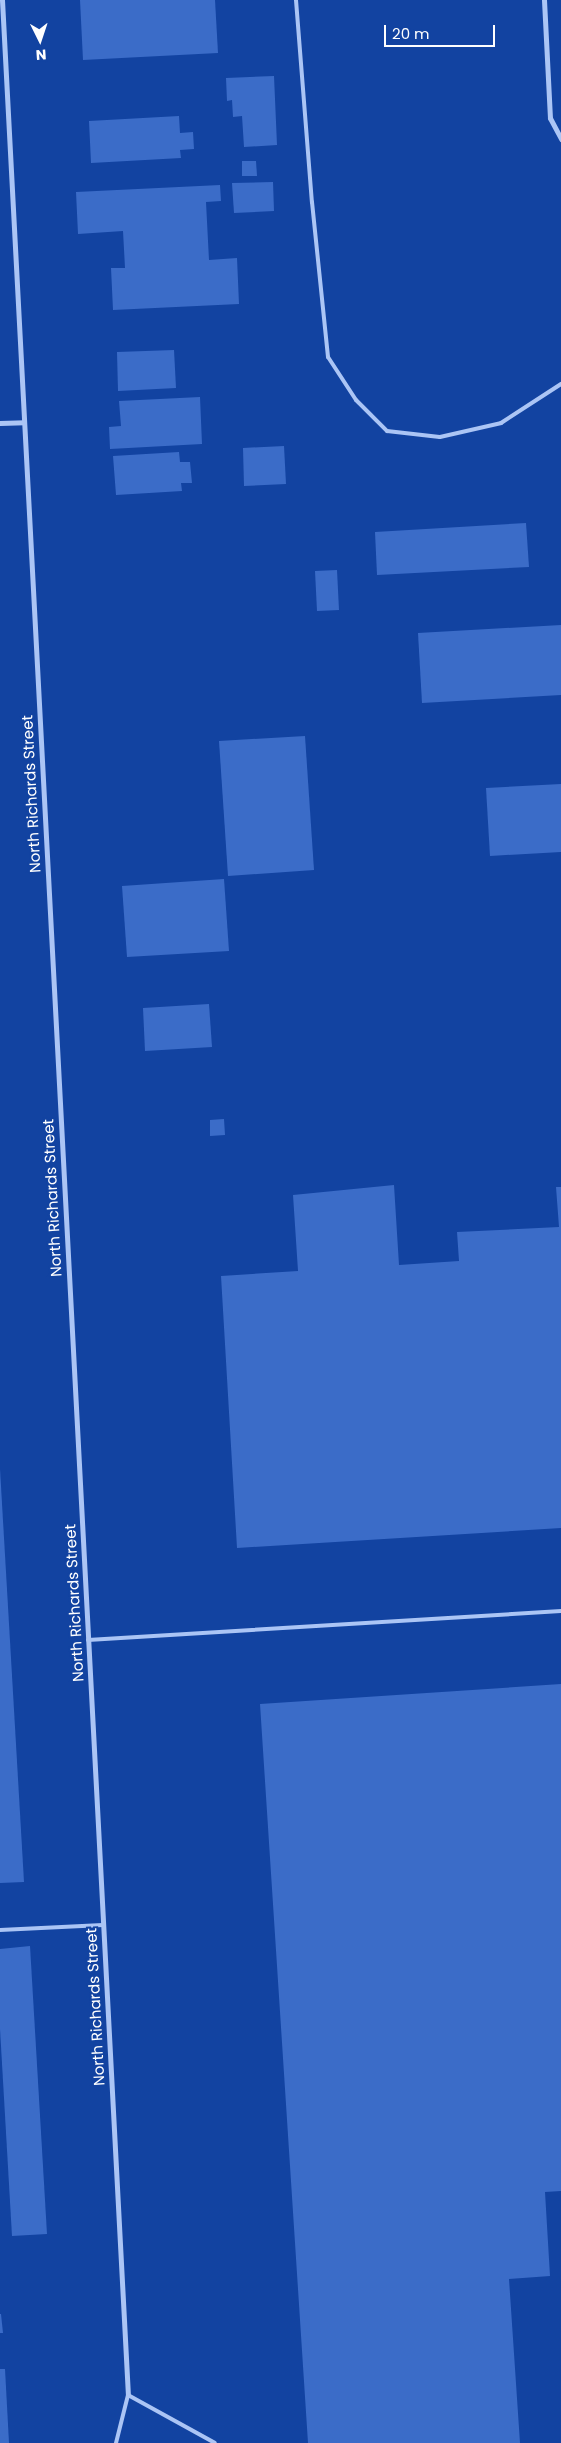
<!DOCTYPE html>
<html>
<head>
<meta charset="utf-8">
<style>
	body { margin:0 }
	#map { position:relative; width:561px; height:2443px; overflow:hidden; background:#1243a1; font-family:Poppins,sans-serif }
	div>[style] { position:absolute }
	[style*='--x'] { left:calc(var(--x)*1px); top:calc(var(--y)*1px); width:calc(var(--w)*1px); rotate:calc(var(--a)*1deg) }
	.building>* { inset:0; background:#3b6cc8 }
	.lane>* { height:4px; margin:-2px; padding:0 2px; transform-origin:2px; border-radius:2px; background:#abc5f5 }
	.street>* { height:5px; margin:-2.5px; padding:0 2.5px; transform-origin:2.5px; border-radius:2.5px; background:#abc5f5 }
	span { translate:-50% -50%; white-space:nowrap; text-align:center; line-height:1.15; -webkit-text-stroke:4px #1243a1; paint-order:stroke }
	.street-label { font-size:15px; color:#fff }
	.north { position:absolute; left:15px; top:15px; width:50px; height:50px; -webkit-text-stroke:4px #1243a1; paint-order:stroke; rotate:176deg; font-size:14px; font-weight:700; line-height:20px; text-align:center; color:#fff }
	.north::after { content:''; display:block; margin:auto; width:18px; height:22px; background:#fff; clip-path:polygon(50% 0,100% 100%,50% 72%,0 100%) }
	.scale { position:absolute; left:384px; top:25px; width:111px; height:22px; box-sizing:border-box; border:2px solid #fff; border-top:0; padding-left:6px; font-size:15px; line-height:18px; white-space:nowrap; color:#fff; -webkit-text-stroke:4px #1243a1; paint-order:stroke }
</style>
</head>
<body>
<div id="map">
	<div class="building">
		<i style="clip-path:polygon(80px 0,215px 0,218px 53px,83px 60px)"></i>
		<i style="clip-path:polygon(274px 76px,277px 145px,244px 147px,242px 116px,233px 117px,232px 100px,227px 101px,226px 78px)"></i>
		<i style="clip-path:polygon(179px 116px,180px 133px,193px 132px,194px 149px,180px 150px,181px 158px,91px 163px,89px 121px)"></i>
		<i style="clip-path:polygon(242px 161px,256px 161px,257px 176px,242px 176px)"></i>
		<i style="clip-path:polygon(273px 182px,274px 211px,234px 213px,232px 183px)"></i>
		<i style="clip-path:polygon(220px 185px,221px 201px,206px 202px,209px 260px,237px 258px,239px 304px,113px 310px,111px 268px,125px 268px,123px 231px,78px 234px,76px 192px)"></i>
		<i style="clip-path:polygon(174px 350px,176px 388px,118px 391px,117px 352px)"></i>
		<i style="clip-path:polygon(200px 397px,202px 444px,110px 449px,109px 427px,121px 426px,119px 401px)"></i>
		<i style="clip-path:polygon(284px 446px,286px 484px,244px 486px,243px 448px)"></i>
		<i style="clip-path:polygon(179px 452px,180px 462px,190px 462px,192px 483px,181px 483px,182px 491px,116px 495px,113px 456px)"></i>
		<i style="clip-path:polygon(526px 523px,529px 567px,377px 575px,375px 532px)"></i>
		<i style="clip-path:polygon(337px 570px,339px 610px,317px 611px,315px 571px)"></i>
		<i style="clip-path:polygon(561px 625px,561px 695px,422px 703px,418px 633px)"></i>
		<i style="clip-path:polygon(305px 736px,314px 870px,228px 876px,219px 741px)"></i>
		<i style="clip-path:polygon(561px 784px,561px 852px,490px 856px,486px 788px)"></i>
		<i style="clip-path:polygon(224px 879px,229px 951px,127px 957px,122px 886px)"></i>
		<i style="clip-path:polygon(209px 1004px,212px 1047px,145px 1051px,143px 1008px)"></i>
		<i style="clip-path:polygon(224px 1119px,225px 1135px,210px 1136px,210px 1120px)"></i>
		<i style="clip-path:polygon(394px 1185px,399px 1265px,459px 1261px,457px 1232px,559px 1227px,556px 1187px,561px 1187px,561px 1528px,237px 1548px,221px 1276px,298px 1271px,293px 1195px)"></i>
		<i style="clip-path:polygon(0 1469px,24px 1882px,0 1883px)"></i>
		<i style="clip-path:polygon(561px 1684px,561px 2191px,545px 2192px,550px 2276px,509px 2279px,520px 2443px,308px 2443px,260px 1704px)"></i>
		<i style="clip-path:polygon(30px 1946px,47px 2234px,12px 2236px,0 2029px,0 1949px)"></i>
		<i style="clip-path:polygon(0 2314px,1px 2314px,3px 2333px,0 2333px)"></i>
		<i style="clip-path:polygon(0 2369px,5px 2369px,9px 2443px,0 2443px)"></i>
	</div>
	<div class="lane">
		<i style="--x:296;--y:0;--w:203;--a:85.5"></i>
		<i style="--x:312;--y:202;--w:156;--a:84.1"></i>
		<i style="--x:328;--y:357;--w:51;--a:56.9"></i>
		<i style="--x:356;--y:400;--w:44;--a:45"></i>
		<i style="--x:387;--y:431;--w:53;--a:6.5"></i>
		<i style="--x:440;--y:437;--w:63;--a:-12.9"></i>
		<i style="--x:501;--y:423;--w:72;--a:-33"></i>
		<i style="--x:88;--y:1640;--w:474;--a:-3.5"></i>
		<i style="--x:0;--y:1930;--w:103;--a:-2.8"></i>
		<i style="--x:116;--y:2443;--w:49;--a:-76"></i>
		<i style="--x:128;--y:2395;--w:99;--a:28.9"></i>
	</div>
	<div class="street">
		<i style="--x:2;--y:0;--w:2398;--a:86.99"></i>
		<i style="--x:544;--y:0;--w:118;--a:87.1"></i>
		<i style="--x:550;--y:118;--w:24;--a:62"></i>
		<i style="--x:0;--y:423;--w:24;--a:-2"></i>
	</div>
	<div class="street-label">
		<span style="left:31px;top:794px;rotate:-93deg">North Richards Street</span>
		<span style="left:52px;top:1198px;rotate:-93deg">North Richards Street</span>
		<span style="left:74px;top:1603px;rotate:-93deg">North Richards Street</span>
		<span style="left:95px;top:2007px;rotate:-93deg">North Richards Street</span>
	</div>
	<div class="north">N</div>
	<div class="scale">20 m</div>
</div>
</body>
</html>
